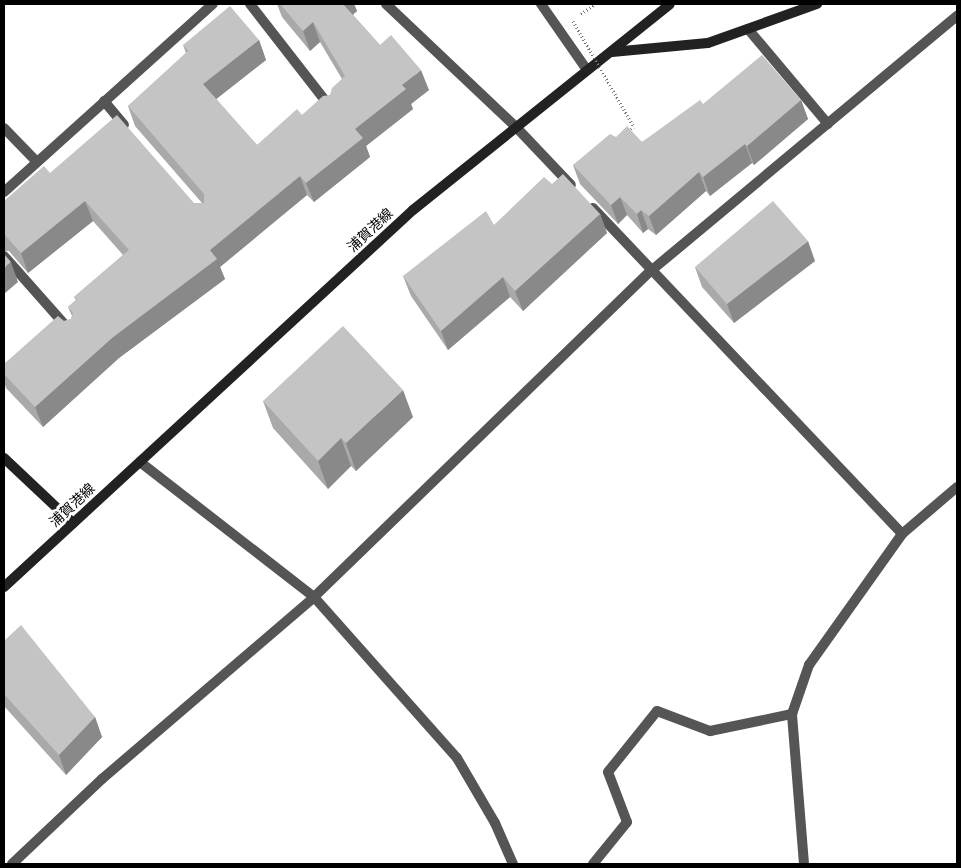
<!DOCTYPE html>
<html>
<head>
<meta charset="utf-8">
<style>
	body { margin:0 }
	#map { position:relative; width:961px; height:868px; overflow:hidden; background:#fff; font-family:Poppins,"Noto Sans JP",sans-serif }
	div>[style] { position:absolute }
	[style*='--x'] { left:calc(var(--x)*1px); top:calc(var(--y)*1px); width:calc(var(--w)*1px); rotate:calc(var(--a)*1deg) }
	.path>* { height:3px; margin-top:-1.5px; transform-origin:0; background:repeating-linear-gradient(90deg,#777 0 1px,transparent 0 3.5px) }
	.lane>* { height:10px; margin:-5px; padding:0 5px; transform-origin:5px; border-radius:5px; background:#555 }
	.street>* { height:10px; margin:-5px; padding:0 5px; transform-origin:5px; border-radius:5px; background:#555 }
	.secondary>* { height:10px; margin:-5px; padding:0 5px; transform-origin:5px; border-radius:5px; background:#222 }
	.path-bridge>* { height:3px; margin-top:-1.5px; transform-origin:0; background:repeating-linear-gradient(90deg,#777 0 1px,transparent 0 3.5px) }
	.wall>* { inset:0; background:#a9a9a9 }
	.shaded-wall>* { inset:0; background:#898989 }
	.building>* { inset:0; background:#c4c4c4 }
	span { translate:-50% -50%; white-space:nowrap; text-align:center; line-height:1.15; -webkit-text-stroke:5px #fff; paint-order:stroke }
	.street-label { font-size:14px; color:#000 }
	.frame { position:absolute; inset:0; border:5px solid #000; pointer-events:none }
</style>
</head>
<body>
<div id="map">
	<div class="path">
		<i style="--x:581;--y:14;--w:17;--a:-36"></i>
		<i style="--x:628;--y:131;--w:7;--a:-34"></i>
	</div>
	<div class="lane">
		<i style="--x:386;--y:4;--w:178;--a:43.4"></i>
		<i style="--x:515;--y:126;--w:81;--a:46.5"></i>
		<i style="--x:593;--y:208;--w:449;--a:46.5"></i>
		<i style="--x:314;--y:597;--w:215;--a:48.4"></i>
		<i style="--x:457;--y:758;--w:75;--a:59.7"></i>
		<i style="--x:495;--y:823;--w:45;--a:66.3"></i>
		<i style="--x:593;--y:864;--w:54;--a:-51"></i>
		<i style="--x:627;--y:822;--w:53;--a:-110.8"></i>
		<i style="--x:608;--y:772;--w:78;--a:-51.2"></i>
		<i style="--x:657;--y:711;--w:57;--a:20.7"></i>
		<i style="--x:710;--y:731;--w:84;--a:-11.7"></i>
	</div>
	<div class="street">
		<i style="--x:250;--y:4;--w:132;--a:52.1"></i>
		<i style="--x:541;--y:4;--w:80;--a:55.1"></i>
		<i style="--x:748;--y:29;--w:124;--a:49.9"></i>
		<i style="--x:104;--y:101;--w:31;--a:50"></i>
		<i style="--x:4;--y:128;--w:47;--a:45.9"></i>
		<i style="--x:4;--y:192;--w:281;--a:-42"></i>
		<i style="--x:4;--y:256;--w:94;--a:48.5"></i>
		<i style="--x:140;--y:462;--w:220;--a:37.8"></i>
		<i style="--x:12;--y:864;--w:124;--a:-43.4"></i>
		<i style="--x:102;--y:779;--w:279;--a:-40.6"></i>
		<i style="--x:314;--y:597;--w:470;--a:-44.1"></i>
		<i style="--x:652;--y:270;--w:397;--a:-39.8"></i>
		<i style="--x:804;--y:864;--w:150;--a:-94.6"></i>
		<i style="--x:792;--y:714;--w:52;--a:-70.9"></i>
		<i style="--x:809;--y:665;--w:161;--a:-54.6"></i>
		<i style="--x:902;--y:534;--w:72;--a:-40.5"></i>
	</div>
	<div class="secondary">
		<i style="--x:612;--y:52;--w:96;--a:-5.4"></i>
		<i style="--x:708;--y:43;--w:116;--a:-19.7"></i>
		<i style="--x:4;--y:458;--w:95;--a:43.3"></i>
		<i style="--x:4;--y:587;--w:556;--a:-42.67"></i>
		<i style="--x:413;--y:210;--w:329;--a:-38.7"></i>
	</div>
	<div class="path-bridge">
		<i style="--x:573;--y:21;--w:122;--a:60.1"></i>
	</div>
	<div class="wall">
		<i style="clip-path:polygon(277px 4px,354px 4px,357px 11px,353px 15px,380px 45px,429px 90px,411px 104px,413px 109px,366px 146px,370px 157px,314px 202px,307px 195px,220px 267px,225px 279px,119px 358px,43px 427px,6px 388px,4px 382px,4px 364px,64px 321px,71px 319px,72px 316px,68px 307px,76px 300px,74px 297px,123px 255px,93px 221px,28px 273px,9px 251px,4px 251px,4px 201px,50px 173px,194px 203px,202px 203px,135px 126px,128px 106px,186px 53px,183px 45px,259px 40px,266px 60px,216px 99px,257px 145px,302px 115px,330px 95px,342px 79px,320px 42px,310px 51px,282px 17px)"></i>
		<i style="clip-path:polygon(801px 100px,808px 119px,754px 165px,752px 163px,710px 196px,706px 191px,656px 235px,648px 229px,643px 233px,627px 215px,618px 224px,580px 184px,573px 165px,616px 137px,642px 142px,703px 104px)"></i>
		<i style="clip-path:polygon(552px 184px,600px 214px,607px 233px,523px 311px,510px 297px,448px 350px,411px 296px,403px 276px,494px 225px)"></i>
		<i style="clip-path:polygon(815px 261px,734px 323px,702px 287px,695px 267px)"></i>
		<i style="clip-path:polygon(263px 401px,413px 417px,356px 471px,351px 466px,328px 489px,273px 428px)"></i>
		<i style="clip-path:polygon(4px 641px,95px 717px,102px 737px,66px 775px,4px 706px)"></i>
	</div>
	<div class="shaded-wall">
		<i style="clip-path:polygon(341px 4px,354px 4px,357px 11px,346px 20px)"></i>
		<i style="clip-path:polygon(313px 22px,320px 42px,310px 51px,303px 31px)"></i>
		<i style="clip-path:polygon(259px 40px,266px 60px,210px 104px,203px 84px)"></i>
		<i style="clip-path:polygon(421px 70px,429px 90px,411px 104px,413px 109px,366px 146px,370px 157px,314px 202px,306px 183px,355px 129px,402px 85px)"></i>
		<i style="clip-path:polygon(801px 100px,808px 119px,754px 165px,747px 146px)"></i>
		<i style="clip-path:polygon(745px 144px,752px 163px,710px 196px,703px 177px)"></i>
		<i style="clip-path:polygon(699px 172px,706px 191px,656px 235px,649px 216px)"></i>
		<i style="clip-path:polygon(300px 176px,307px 195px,220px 267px,225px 279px,119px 358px,43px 427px,35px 407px,210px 250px)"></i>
		<i style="clip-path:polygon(620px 197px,627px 215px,618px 224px,611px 205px)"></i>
		<i style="clip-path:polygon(85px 201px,93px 221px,28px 273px,21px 253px)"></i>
		<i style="clip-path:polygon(641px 210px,648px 229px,643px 233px,637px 214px)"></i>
		<i style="clip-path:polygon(600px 214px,607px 233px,523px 311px,515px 291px)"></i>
		<i style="clip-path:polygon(808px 241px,815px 261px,734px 323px,727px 304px)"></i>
		<i style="clip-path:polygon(11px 262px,18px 282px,4px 294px,4px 268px)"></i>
		<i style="clip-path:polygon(503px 277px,510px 297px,448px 350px,441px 331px)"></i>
		<i style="clip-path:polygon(403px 390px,413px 417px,356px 471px,346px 443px)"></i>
		<i style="clip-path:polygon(341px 438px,351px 466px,328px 489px,318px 461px)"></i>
		<i style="clip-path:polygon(95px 717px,102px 737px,66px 775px,59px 755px)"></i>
	</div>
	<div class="building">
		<i style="clip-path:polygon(280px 4px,343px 4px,380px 45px,391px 35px,421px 70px,402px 85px,406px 89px,355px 129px,363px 138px,306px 183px,300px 176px,210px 250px,217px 259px,112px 338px,35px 407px,4px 374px,4px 364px,58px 316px,64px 321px,71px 319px,73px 313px,68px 307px,77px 299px,74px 297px,129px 250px,85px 201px,21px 253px,4px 234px,4px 201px,44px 166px,50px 173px,117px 115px,194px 203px,204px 203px,204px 194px,128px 106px,188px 51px,183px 45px,230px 6px,259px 40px,203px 84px,257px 145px,297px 109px,302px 115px,323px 96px,330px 95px,332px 88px,345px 76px,313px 22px,303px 31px)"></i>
		<i style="clip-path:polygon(762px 55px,801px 100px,747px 146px,745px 144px,703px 177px,699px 172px,649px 216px,641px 210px,637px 214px,620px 197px,611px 205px,573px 165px,610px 134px,616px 137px,627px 126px,642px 142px,700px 100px,703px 104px)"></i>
		<i style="clip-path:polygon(563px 174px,600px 214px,515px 291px,503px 277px,441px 331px,403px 276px,486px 211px,494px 225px,544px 177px,552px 184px)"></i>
		<i style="clip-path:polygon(773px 201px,808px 241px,727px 304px,695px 267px)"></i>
		<i style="clip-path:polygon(4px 254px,11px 262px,4px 268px)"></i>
		<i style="clip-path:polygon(343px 326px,403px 390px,346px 443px,341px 438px,318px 461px,263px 401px)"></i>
		<i style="clip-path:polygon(21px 625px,95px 717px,59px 755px,4px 694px,4px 641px)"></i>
	</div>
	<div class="street-label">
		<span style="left:370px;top:230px;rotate:-43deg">浦賀港線</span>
		<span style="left:72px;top:505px;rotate:-43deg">浦賀港線</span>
	</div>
	<div class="frame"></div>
</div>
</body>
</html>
